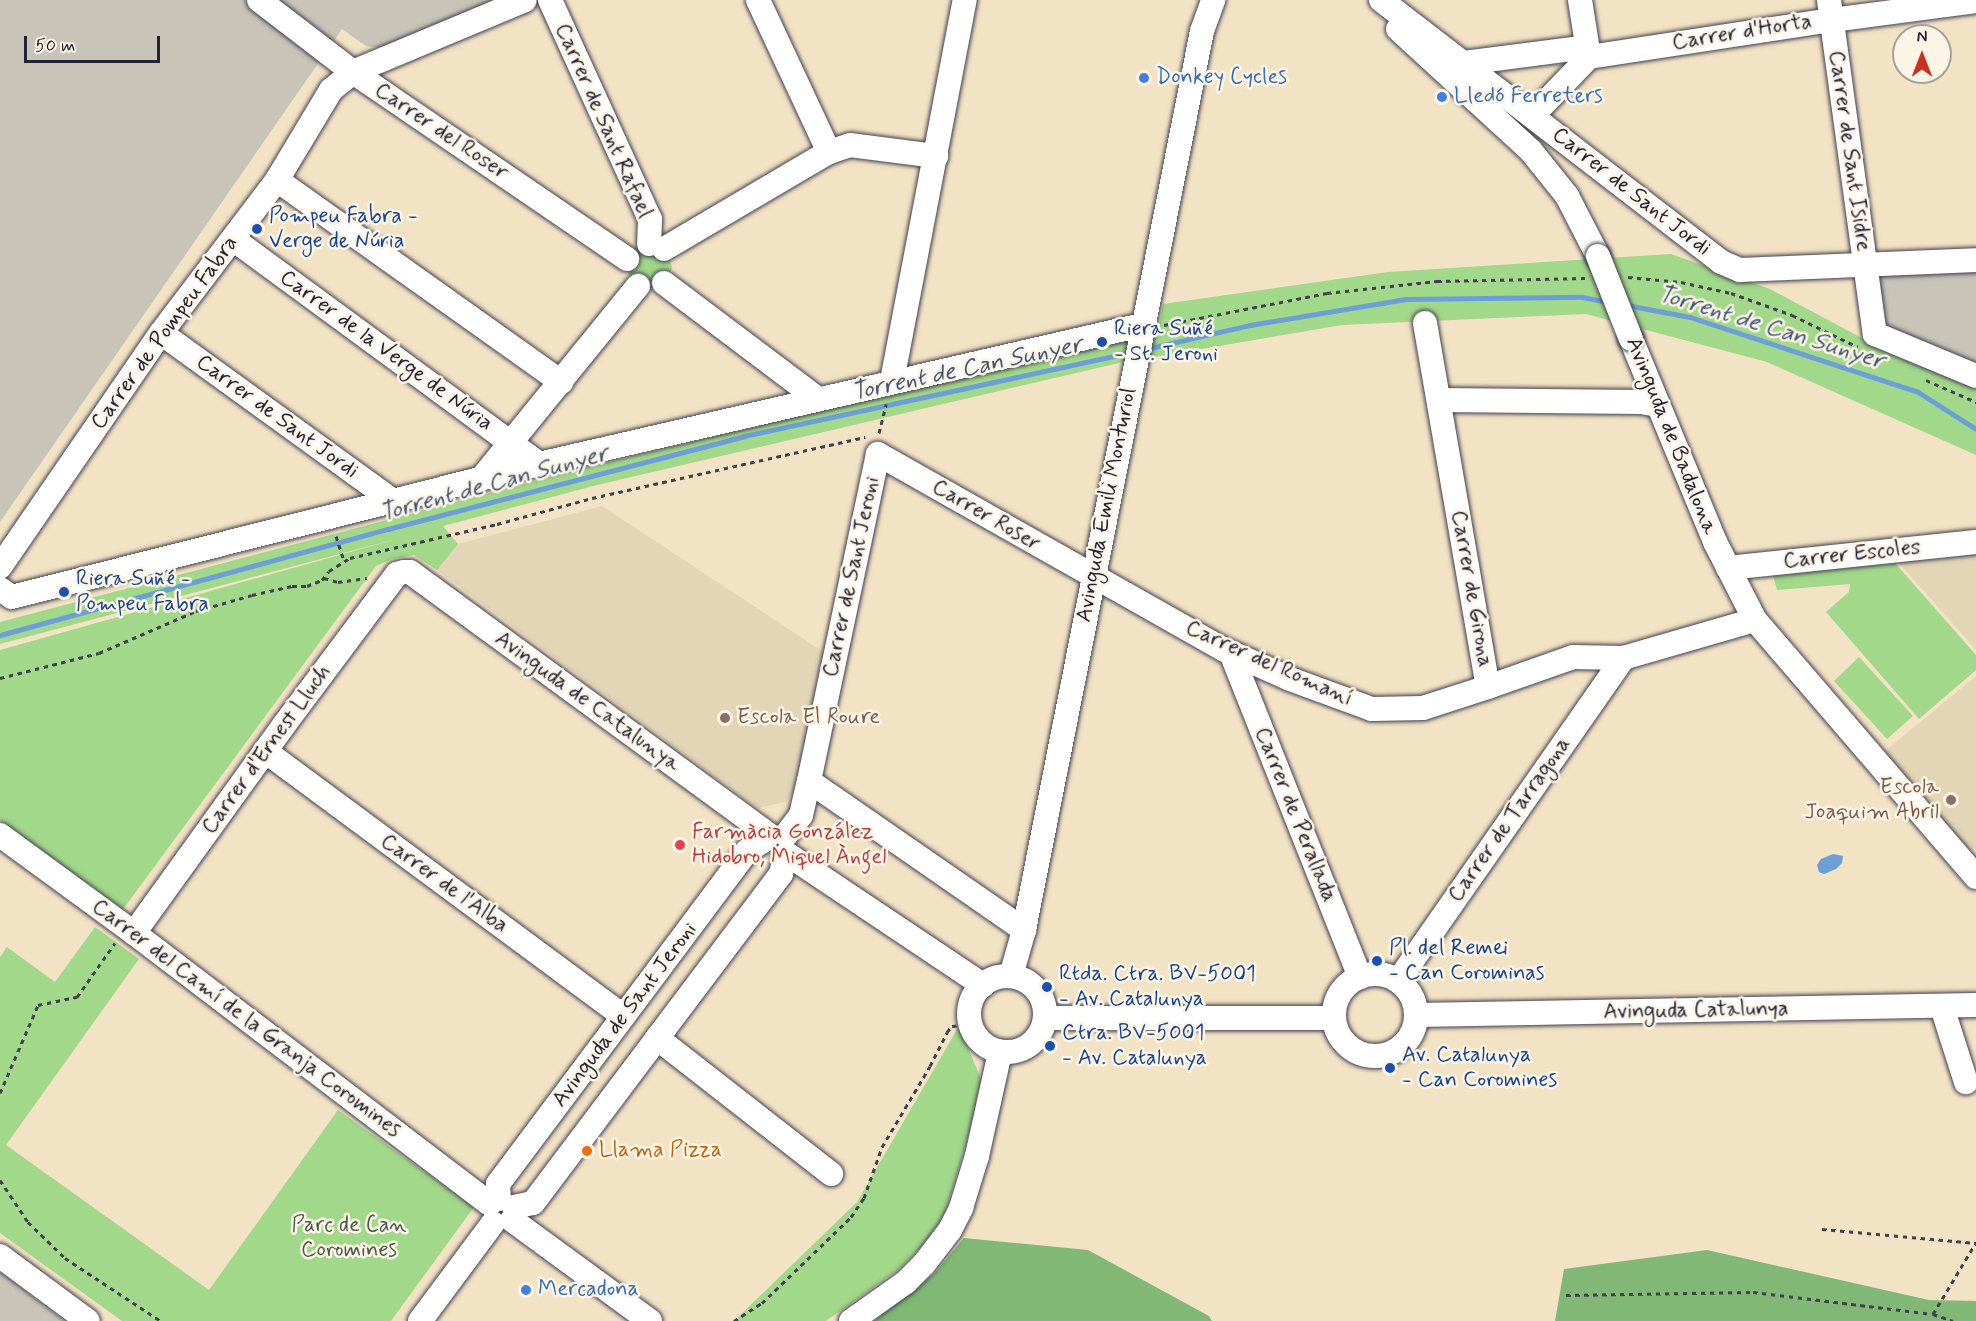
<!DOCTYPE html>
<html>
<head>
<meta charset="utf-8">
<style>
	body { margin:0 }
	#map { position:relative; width:1976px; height:1321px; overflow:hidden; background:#f3e3c5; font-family:Mynerve,sans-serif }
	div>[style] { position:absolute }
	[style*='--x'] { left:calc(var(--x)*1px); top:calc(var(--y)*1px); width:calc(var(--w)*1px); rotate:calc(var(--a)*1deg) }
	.built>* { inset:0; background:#e2d6b7 }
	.industrial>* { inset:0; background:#c8c4b8 }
	.green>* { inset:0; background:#a2d889 }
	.forest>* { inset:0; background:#81b875 }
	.water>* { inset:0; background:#6c9fd7 }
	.stream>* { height:5px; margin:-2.5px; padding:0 2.5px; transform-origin:2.5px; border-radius:2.5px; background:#6c9fd7 }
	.path>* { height:3px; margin-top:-1.5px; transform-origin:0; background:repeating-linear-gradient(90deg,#413f50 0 4.5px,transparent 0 9px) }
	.roads { filter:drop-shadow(0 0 2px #413f50) drop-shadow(0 0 2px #413f50) }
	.minor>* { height:24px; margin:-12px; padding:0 12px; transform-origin:12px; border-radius:12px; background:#fff }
	.minor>.ring { margin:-12px; padding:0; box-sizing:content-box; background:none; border:24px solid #fff; border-radius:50% }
	.bridges { filter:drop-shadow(0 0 2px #413f50) drop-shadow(0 0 2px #413f50) }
	.minor-bridge>* { height:24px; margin:-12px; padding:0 12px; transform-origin:12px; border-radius:12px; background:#fff }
	.dots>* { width:16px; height:16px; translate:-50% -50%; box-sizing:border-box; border:3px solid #fcf5e5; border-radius:50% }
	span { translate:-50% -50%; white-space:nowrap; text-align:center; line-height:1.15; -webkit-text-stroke:5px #fcf5e5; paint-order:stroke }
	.street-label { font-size:22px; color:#22223b }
	.shop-label { font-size:22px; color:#366cbe }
	.left { translate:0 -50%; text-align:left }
	.transit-label { font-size:22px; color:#164399 }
	.education-label { font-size:22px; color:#785e54 }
	.right { translate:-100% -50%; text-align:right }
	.health-label { font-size:22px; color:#be3a42 }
	.food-label { font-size:22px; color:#c56008 }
	.park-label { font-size:22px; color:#485952 }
	.water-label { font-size:24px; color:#405479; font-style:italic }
	.north { position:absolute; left:1892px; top:24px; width:60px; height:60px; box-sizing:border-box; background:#fcf5e5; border:2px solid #a5a1a1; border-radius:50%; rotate:0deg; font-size:16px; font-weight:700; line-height:24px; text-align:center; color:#22223b }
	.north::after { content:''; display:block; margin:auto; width:21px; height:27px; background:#c8321e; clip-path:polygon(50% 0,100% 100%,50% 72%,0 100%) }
	.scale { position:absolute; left:24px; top:36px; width:136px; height:27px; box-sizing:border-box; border:3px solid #22223b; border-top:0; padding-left:8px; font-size:18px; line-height:21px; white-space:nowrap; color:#22223b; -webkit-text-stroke:4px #fcf5e5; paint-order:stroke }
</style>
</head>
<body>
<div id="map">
	<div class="built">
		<i style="clip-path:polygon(602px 506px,828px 655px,800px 781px,786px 802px,757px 808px,437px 570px,458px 544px)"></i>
		<i style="clip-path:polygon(1976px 554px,1976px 650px,1898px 562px)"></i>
		<i style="clip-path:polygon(1976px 676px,1976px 848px,1971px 851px,1884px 752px)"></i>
	</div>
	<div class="industrial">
		<i style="clip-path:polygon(0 0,501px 0,390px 49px,366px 46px,342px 29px,0 522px)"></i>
		<i style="clip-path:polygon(1976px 269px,1976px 387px,1873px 344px,1856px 274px)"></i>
		<i style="clip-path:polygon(0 1272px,65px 1321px,0 1321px)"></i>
	</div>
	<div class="green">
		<i style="clip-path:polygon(638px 246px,667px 252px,672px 267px,669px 277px,661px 286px,645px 289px,631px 281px,626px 266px,631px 251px)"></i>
		<i style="clip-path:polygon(1671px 254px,1770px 289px,1873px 344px,1976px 387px,1976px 455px,1767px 362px,1586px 314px,1342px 325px,1119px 363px,597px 485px,443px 526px,458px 544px,437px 570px,414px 555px,392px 559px,376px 566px,121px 912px,0 820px,0 650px,400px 538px,0 644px,0 622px,577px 470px,980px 372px,1158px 333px,1163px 304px,1388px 272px)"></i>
		<i style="clip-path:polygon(1895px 563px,1976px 655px,1976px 670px,1919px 719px,1826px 612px,1849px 592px,1850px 584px,1777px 590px,1773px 576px)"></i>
		<i style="clip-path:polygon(1859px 657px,1913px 716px,1887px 739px,1834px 681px)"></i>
		<i style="clip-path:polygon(95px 927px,139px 959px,6px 1145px,209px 1290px,338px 1110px,474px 1207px,391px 1321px,122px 1321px,0 1233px,0 957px,7px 947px,55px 982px)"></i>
		<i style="clip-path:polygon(959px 1026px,981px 1079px,972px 1124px,941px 1227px,899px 1269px,826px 1321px,734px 1321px,857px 1202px)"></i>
	</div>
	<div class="forest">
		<i style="clip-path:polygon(964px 1238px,1088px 1250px,1209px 1316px,1212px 1321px,874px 1321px,934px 1274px)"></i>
		<i style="clip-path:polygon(1707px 1250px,1929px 1300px,1976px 1301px,1976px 1321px,1555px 1321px,1564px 1269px)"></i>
	</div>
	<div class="water">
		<i style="clip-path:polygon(1833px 854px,1843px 856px,1842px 863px,1836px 869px,1824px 874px,1819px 872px,1817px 865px,1821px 859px)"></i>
	</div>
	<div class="stream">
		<i style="--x:1626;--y:305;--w:65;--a:10.6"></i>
		<i style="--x:1690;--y:317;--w:240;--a:18.2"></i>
		<i style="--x:1918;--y:392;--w:69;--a:32.5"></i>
		<i style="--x:1146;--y:349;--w:107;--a:-13"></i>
		<i style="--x:1250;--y:325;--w:158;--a:-9.5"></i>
		<i style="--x:1406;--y:299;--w:176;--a:-0.7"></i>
		<i style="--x:1582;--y:297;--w:26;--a:11"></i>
		<i style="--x:0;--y:635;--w:402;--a:-15.3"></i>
		<i style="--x:388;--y:529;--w:368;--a:-14.6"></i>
		<i style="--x:744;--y:436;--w:396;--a:-12.2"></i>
	</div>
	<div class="path">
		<i style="--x:1628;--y:277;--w:53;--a:5.4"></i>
		<i style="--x:1681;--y:282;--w:51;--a:12.4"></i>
		<i style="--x:1731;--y:293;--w:65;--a:19.8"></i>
		<i style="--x:1792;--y:315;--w:73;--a:25.9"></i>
		<i style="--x:1164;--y:325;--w:166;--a:-11.1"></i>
		<i style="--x:1327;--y:293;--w:111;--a:-6.2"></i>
		<i style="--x:1437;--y:281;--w:148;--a:-1.2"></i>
		<i style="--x:1926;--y:380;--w:55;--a:23.7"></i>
		<i style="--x:879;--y:433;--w:30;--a:-76"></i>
		<i style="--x:336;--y:536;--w:26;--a:72"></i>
		<i style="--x:324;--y:578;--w:15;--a:16"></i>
		<i style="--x:338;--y:582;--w:29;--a:-8"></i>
		<i style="--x:0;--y:678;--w:102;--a:-14.2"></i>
		<i style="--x:99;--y:653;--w:106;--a:-23.4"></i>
		<i style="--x:196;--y:611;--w:58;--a:-15.9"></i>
		<i style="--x:252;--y:595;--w:41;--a:-12.7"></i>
		<i style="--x:292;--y:586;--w:15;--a:0"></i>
		<i style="--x:307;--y:586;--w:16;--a:-22"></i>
		<i style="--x:322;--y:580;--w:11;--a:-52"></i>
		<i style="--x:329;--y:571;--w:25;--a:-32"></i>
		<i style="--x:350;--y:558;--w:151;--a:-13"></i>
		<i style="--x:497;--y:524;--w:98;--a:-15.3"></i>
		<i style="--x:592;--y:498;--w:280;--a:-12.6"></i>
		<i style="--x:0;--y:1093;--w:96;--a:-66.6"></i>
		<i style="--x:38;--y:1005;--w:40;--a:-12"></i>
		<i style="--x:77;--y:997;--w:66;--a:-54.9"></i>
		<i style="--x:0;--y:1180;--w:50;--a:56.3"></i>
		<i style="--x:28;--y:1222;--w:52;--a:44.2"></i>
		<i style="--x:65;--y:1258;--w:115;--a:33.3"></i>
		<i style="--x:1822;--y:1229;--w:155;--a:5.2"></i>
		<i style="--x:1566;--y:1295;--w:187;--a:-0.9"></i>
		<i style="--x:1753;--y:1292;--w:181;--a:7"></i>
		<i style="--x:1933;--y:1314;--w:21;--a:19"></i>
		<i style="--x:1933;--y:1314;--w:82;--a:-59"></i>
		<i style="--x:734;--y:1321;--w:33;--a:-33"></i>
		<i style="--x:762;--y:1303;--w:124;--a:-44"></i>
		<i style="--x:851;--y:1217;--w:23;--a:-56"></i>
		<i style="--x:864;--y:1198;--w:54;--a:-70.6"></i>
		<i style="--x:882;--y:1147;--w:94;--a:-59.3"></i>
		<i style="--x:930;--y:1066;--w:38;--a:-63"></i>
		<i style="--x:947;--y:1032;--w:8;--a:-50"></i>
		<i style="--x:952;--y:1026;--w:18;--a:-6"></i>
	</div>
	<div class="roads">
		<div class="minor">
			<i style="--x:259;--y:0;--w:118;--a:37.5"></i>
			<i style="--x:353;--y:72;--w:332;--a:34.3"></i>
			<i style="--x:550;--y:0;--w:241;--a:65.5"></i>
			<i style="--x:650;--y:219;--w:25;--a:92"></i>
			<i style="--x:758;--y:0;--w:168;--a:65"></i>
			<i style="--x:1381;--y:0;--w:429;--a:37.6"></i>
			<i style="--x:1721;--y:262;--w:21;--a:23"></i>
			<i style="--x:1740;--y:270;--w:236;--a:-2.4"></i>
			<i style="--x:1580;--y:0;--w:58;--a:81"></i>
			<i style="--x:1829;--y:0;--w:337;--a:82.2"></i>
			<i style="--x:1875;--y:334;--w:109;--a:22.6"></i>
			<i style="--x:1398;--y:29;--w:180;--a:42.5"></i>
			<i style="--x:1531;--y:151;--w:58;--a:51.3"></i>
			<i style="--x:1567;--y:196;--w:68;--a:62.7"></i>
			<i style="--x:1464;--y:63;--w:124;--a:-7.4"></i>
			<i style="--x:1533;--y:115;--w:81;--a:-46"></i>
			<i style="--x:1589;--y:57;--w:246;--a:-8.7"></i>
			<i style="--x:1832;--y:20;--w:145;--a:-7.5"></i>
			<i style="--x:277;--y:180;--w:349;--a:35.4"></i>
			<i style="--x:233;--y:239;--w:380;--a:36.3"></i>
			<i style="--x:664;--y:249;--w:191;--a:-30.5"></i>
			<i style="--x:829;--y:152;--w:22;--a:-18"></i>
			<i style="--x:850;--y:145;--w:87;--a:7.3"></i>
			<i style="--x:664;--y:283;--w:193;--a:37"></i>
			<i style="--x:1425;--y:323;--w:369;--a:80.2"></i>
			<i style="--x:1488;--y:687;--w:90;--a:-19.4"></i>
			<i style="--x:1573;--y:657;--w:50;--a:1.1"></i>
			<i style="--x:1623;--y:658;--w:137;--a:-16.1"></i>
			<i style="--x:161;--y:333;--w:286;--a:35.9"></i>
			<i style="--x:1631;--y:339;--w:220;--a:67.5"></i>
			<i style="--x:1715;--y:542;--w:88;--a:62.9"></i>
			<i style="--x:1755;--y:620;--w:339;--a:49.3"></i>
			<i style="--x:892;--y:381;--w:388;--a:-79.2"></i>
			<i style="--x:1439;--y:400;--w:202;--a:0.6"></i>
			<i style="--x:1641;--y:402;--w:17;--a:10"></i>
			<i style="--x:481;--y:479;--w:249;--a:-50.9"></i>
			<i style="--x:0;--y:567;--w:284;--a:-55.5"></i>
			<i style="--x:161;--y:333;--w:192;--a:-52.8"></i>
			<i style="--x:277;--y:180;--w:105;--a:-59"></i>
			<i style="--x:331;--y:90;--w:28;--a:-39"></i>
			<i style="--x:353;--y:72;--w:186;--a:-22.7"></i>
			<i style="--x:1728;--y:568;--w:249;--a:-6"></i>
			<i style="--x:0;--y:589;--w:14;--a:34"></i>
			<i style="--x:12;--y:597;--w:544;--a:-14.16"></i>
			<i style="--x:539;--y:464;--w:619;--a:-12.98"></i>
			<i style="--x:1231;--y:653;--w:349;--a:68.3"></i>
			<i style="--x:265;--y:751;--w:445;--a:36.5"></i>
			<i style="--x:809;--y:781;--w:262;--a:34.7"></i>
			<i style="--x:0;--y:835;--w:166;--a:36.2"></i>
			<i style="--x:134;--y:933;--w:447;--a:37.3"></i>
			<i style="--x:786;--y:835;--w:25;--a:-53"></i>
			<i style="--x:801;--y:815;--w:35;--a:-77"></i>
			<i style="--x:809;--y:781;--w:334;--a:-78.1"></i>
			<i style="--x:878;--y:454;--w:396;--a:29.5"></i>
			<i style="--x:1223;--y:649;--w:73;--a:24.1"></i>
			<i style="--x:1290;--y:679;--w:87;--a:20.1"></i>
			<i style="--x:1372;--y:709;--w:51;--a:-1.1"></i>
			<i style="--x:1423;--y:708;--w:68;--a:-17.9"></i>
			<i style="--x:787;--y:854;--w:236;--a:33.8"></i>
			<i style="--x:134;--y:933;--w:256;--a:-54.2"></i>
			<i style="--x:284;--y:725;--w:189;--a:-53.2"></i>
			<i style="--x:397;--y:574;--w:7;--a:-16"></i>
			<i style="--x:404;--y:572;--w:6;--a:0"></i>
			<i style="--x:410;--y:572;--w:445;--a:36.2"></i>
			<i class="ring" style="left:1334px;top:974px;width:58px;height:58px"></i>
			<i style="--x:1011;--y:976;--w:48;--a:-74.2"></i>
			<i style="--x:1024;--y:930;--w:916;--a:-78.8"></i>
			<i style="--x:1202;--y:31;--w:33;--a:-70"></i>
			<i class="ring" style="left:969px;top:976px;width:52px;height:52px"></i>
			<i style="--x:1398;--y:981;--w:394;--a:-55.1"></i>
			<i style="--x:1942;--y:1007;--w:79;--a:72.3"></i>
			<i style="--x:1416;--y:1015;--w:560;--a:-1.02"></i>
			<i style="--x:1045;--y:1018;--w:288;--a:0"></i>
			<i style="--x:657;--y:1038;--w:221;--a:38"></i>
			<i style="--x:499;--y:1199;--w:15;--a:-94"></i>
			<i style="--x:498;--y:1184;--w:416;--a:-53.2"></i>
			<i style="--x:747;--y:851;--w:22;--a:-32"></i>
			<i style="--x:514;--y:1207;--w:19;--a:-12"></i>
			<i style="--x:533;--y:1203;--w:412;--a:-53"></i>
			<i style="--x:781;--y:874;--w:18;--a:-77"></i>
			<i style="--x:512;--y:1220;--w:171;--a:36.2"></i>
			<i style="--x:0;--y:1256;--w:109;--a:36.5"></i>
			<i style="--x:420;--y:1321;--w:122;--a:-53.3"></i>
			<i style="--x:851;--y:1321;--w:67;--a:-35.3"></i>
			<i style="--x:906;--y:1282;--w:25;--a:-45"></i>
			<i style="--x:924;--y:1264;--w:43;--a:-52.6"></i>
			<i style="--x:950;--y:1230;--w:25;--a:-63"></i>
			<i style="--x:961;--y:1208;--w:54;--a:-72.9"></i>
			<i style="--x:977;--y:1156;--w:107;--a:-77.5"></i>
		</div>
	</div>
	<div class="bridges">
		<div class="minor-bridge">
			<i style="--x:1598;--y:256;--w:89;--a:68.3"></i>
		</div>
	</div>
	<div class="dots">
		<i style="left:1144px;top:78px;background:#3f7fe0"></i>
		<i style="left:1442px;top:97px;background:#3f7fe0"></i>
		<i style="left:257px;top:229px;background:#1a4fb4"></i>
		<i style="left:1102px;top:342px;background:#1a4fb4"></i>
		<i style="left:64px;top:592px;background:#1a4fb4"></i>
		<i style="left:725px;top:718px;background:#8d6e63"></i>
		<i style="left:1951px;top:800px;background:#8d6e63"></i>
		<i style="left:680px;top:845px;background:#e0444e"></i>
		<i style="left:1377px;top:961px;background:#1a4fb4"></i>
		<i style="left:1047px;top:987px;background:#1a4fb4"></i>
		<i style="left:1050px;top:1046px;background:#1a4fb4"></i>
		<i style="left:1390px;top:1068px;background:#1a4fb4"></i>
		<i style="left:587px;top:1151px;background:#e8710a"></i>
		<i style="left:526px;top:1290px;background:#3f7fe0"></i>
	</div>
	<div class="street-label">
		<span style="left:1742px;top:33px;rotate:-9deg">Carrer d'Horta</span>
		<span style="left:603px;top:121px;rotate:66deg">Carrer de Sant Rafael</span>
		<span style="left:441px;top:132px;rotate:34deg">Carrer del Roser</span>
		<span style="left:1849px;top:151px;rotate:82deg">Carrer de Sant Isidre</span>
		<span style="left:1631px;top:192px;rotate:38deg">Carrer de Sant Jordi</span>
		<span style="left:165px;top:333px;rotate:-54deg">Carrer de Pompeu Fabra</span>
		<span style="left:386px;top:351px;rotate:36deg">Carrer de la Verge de Núria</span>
		<span style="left:277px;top:417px;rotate:36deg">Carrer de Sant Jordi</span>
		<span style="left:1671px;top:436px;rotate:68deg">Avinguda de Badalona</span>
		<span style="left:1107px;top:505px;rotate:-79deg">Avinguda Emili Monturiol</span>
		<span style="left:986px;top:516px;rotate:30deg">Carrer Roser</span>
		<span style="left:1852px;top:555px;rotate:-6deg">Carrer Escoles</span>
		<span style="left:852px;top:577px;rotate:-78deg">Carrer de Sant Jeroni</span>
		<span style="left:1471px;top:589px;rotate:80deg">Carrer de Girona</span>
		<span style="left:1269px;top:664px;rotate:24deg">Carrer del Romaní</span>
		<span style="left:587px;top:702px;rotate:36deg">Avinguda de Catalunya</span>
		<span style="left:267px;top:750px;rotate:-54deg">Carrer d'Ernest Lluch</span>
		<span style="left:1295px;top:815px;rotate:68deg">Carrer de Perallada</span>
		<span style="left:1510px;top:820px;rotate:-55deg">Carrer de Tarragona</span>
		<span style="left:444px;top:884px;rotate:36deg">Carrer de l'Alba</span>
		<span style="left:1696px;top:1011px;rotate:-1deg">Avinguda Catalunya</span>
		<span style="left:625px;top:1015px;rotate:-53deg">Avinguda de Sant Jeroni</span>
		<span style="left:246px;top:1019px;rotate:37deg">Carrer del Camí de la Granja Coromines</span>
	</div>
	<div class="shop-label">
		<span class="left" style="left:1156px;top:78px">Donkey Cycles</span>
		<span class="left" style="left:1454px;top:97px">Lledó Ferreters</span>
		<span class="left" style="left:538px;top:1290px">Mercadona</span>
	</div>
	<div class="transit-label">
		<span class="left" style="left:269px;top:229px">Pompeu Fabra -<br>Verge de Núria</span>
		<span class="left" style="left:1114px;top:342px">Riera Suñé<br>- St. Jeroni</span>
		<span class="left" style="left:76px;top:592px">Riera Suñé -<br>Pompeu Fabra</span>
		<span class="left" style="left:1389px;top:961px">Pl. del Remei<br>- Can Corominas</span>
		<span class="left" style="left:1059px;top:987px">Rtda. Ctra. BV-5001<br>- Av. Catalunya</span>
		<span class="left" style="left:1062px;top:1046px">Ctra. BV-5001<br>- Av. Catalunya</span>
		<span class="left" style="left:1402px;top:1068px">Av. Catalunya<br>- Can Coromines</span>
	</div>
	<div class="education-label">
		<span class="left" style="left:737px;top:718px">Escola El Roure</span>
		<span class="right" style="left:1939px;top:800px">Escola<br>Joaquim Abril</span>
	</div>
	<div class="health-label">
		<span class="left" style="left:692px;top:845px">Farmàcia González<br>Hidobro, Miquel Àngel</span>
	</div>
	<div class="food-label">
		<span class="left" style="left:599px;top:1151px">Llama Pizza</span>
	</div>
	<div class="park-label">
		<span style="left:349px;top:1238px">Parc de Can<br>Coromines</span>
	</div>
	<div class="water-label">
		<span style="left:1771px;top:328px;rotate:17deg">Torrent de Can Sunyer</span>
		<span style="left:967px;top:369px;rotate:-12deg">Torrent de Can Sunyer</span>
		<span style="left:494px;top:484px;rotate:-15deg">Torrent de Can Sunyer</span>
	</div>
	<div class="north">N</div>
	<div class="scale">50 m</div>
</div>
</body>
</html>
